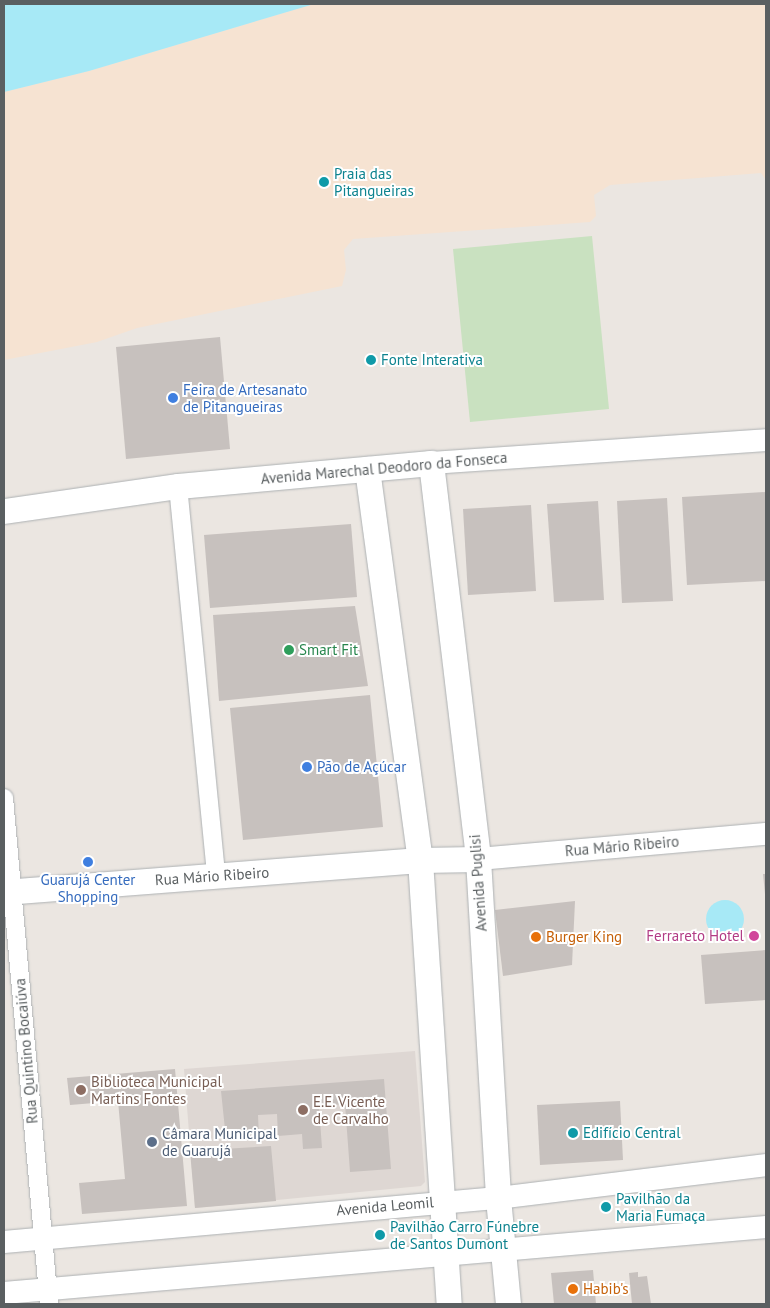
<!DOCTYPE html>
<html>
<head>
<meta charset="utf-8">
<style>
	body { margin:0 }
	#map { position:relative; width:770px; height:1308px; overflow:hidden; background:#ebe6e1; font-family:"PT Sans",sans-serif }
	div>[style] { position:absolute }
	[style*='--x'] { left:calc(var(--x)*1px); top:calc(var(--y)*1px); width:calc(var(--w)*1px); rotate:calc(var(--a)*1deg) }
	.education>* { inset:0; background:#ded7d3 }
	.green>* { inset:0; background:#c9e1c0 }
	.sand>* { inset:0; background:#f6e3d2 }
	.water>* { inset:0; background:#a7e9f6 }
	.round { border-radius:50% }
	.building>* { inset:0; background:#c7c1be }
	.roads { filter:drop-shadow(0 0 1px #adb1b3) drop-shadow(0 0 1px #adb1b3) }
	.minor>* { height:18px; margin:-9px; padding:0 9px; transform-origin:9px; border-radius:9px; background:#fff }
	.tertiary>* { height:22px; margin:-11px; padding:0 11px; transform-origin:11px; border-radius:11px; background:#fff }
	.secondary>* { height:25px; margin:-12.5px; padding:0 12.5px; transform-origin:12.5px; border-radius:12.5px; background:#fff }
	.dots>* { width:14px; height:14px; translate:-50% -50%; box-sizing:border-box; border:2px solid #fff; border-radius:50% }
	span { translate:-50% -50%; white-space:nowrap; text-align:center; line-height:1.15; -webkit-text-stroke:4px #fff; paint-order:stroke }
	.culture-label { font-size:15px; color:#0d838f }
	.left { translate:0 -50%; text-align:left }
	.shop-label { font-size:15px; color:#366cbe }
	.street-label { font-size:15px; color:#5a5f61 }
	.leisure-label { font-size:15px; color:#27864d }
	.hotel-label { font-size:15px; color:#b23c85 }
	.right { translate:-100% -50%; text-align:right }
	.food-label { font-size:15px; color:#c56008 }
	.education-label { font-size:15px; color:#785e54 }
	.service-label { font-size:15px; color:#4e5e75 }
	.frame { position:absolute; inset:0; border:5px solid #5a5f61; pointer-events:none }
</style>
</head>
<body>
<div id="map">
	<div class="education">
		<i style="clip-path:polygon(415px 1051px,425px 1182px,421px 1186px,195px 1208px,184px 1069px)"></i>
	</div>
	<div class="green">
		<i style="clip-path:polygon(592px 236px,609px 409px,470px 422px,453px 249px)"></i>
	</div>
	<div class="sand">
		<i style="clip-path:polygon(314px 4px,766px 4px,766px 180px,761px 173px,610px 185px,594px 195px,596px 216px,590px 222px,353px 239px,344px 250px,346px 270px,342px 286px,137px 328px,97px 342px,4px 360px,4px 92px,89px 71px)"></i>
	</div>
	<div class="water">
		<i style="clip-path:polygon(4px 4px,314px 4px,89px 71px,4px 92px)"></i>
		<i class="round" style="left:706px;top:900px;width:38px;height:38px"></i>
	</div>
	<div class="building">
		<i style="clip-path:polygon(220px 337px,230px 449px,126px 459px,116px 347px)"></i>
		<i style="clip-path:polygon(766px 492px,766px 581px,687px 585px,682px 497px)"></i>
		<i style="clip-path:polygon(667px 498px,673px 601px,622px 603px,617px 501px)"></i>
		<i style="clip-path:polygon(598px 501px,604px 600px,554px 602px,547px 504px)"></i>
		<i style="clip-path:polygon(531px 505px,536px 591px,468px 595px,463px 509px)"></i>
		<i style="clip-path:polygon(351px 524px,357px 597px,210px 608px,204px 535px)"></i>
		<i style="clip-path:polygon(355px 606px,368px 686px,219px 701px,213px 615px)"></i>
		<i style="clip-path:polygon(370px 695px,383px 827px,243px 840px,230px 708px)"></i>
		<i style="clip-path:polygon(763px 874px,766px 874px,766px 894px,765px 894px)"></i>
		<i style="clip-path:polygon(575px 901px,572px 965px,503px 976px,495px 910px)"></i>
		<i style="clip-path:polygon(766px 950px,766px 1000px,705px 1004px,701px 955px)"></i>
		<i style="clip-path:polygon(175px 1069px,187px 1206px,82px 1214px,79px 1183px,125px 1179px,118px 1101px,70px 1105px,67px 1078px)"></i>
		<i style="clip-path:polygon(384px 1079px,391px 1169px,350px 1172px,345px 1104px,319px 1106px,322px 1148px,303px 1149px,302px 1134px,278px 1136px,277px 1114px,258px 1115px,259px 1137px,226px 1139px,221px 1091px)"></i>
		<i style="clip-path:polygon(620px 1101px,623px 1160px,540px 1165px,537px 1105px)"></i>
		<i style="clip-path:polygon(271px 1146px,276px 1201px,195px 1208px,190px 1151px)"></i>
		<i style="clip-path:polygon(593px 1270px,596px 1304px,554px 1304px,551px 1273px)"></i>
		<i style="clip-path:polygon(638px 1272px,638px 1277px,647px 1276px,651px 1304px,632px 1304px,629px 1273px)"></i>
	</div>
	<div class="roads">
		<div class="minor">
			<i style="--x:178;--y:486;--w:392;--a:84.4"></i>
			<i style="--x:4;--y:798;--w:508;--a:84.92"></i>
		</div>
		<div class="tertiary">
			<i style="--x:431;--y:463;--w:336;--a:-3.9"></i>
			<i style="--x:478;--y:859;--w:289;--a:-5"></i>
			<i style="--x:4;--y:1242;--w:496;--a:-5.1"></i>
			<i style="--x:498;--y:1198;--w:270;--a:-7"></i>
			<i style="--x:4;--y:1293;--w:765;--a:-4.95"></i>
		</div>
		<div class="secondary">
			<i style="--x:367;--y:469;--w:395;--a:82.3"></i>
			<i style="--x:420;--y:860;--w:445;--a:86.3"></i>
			<i style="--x:4;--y:511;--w:176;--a:-8.2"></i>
			<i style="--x:178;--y:486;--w:254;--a:-5.2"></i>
			<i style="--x:431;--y:463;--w:399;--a:83.2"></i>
			<i style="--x:478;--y:859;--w:340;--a:86.6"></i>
			<i style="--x:498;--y:1198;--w:106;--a:84.6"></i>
			<i style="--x:4;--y:892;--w:417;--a:-4.4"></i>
			<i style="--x:420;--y:860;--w:58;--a:-1"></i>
		</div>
	</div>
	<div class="dots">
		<i style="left:324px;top:182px;background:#0f9aa8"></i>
		<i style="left:371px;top:360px;background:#0f9aa8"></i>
		<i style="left:173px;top:398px;background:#3f7fe0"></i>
		<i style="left:289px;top:650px;background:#2e9e5b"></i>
		<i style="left:307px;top:767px;background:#3f7fe0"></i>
		<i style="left:88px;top:862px;background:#3f7fe0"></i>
		<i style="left:754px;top:936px;background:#d1479c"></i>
		<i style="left:536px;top:937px;background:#e8710a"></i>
		<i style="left:81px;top:1090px;background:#8d6e63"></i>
		<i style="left:303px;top:1110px;background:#8d6e63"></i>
		<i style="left:573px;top:1133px;background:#0f9aa8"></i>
		<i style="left:152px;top:1142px;background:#5c6f8a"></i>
		<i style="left:606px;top:1207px;background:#0f9aa8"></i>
		<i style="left:380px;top:1235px;background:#0f9aa8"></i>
		<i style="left:573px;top:1289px;background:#e8710a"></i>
	</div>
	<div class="culture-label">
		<span class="left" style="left:334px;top:182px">Praia das<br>Pitangueiras</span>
		<span class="left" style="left:381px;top:360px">Fonte Interativa</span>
		<span class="left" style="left:583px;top:1133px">Edifício Central</span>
		<span class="left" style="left:616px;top:1207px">Pavilhão da<br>Maria Fumaça</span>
		<span class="left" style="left:390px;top:1235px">Pavilhão Carro Fúnebre<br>de Santos Dumont</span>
	</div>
	<div class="shop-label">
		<span class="left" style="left:183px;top:398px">Feira de Artesanato<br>de Pitangueiras</span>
		<span class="left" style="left:317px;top:767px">Pão de Açúcar</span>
		<span style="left:88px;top:888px">Guarujá Center<br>Shopping</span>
	</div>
	<div class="street-label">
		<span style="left:384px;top:468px;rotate:-5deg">Avenida Marechal Deodoro da Fonseca</span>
		<span style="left:622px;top:846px;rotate:-5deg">Rua Mário Ribeiro</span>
		<span style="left:212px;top:876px;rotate:-4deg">Rua Mário Ribeiro</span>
		<span style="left:478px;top:883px;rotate:-94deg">Avenida Puglisi</span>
		<span style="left:26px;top:1051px;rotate:-95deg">Rua Quintino Bocaiúva</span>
		<span style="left:385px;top:1206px;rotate:-5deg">Avenida Leomil</span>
	</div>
	<div class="leisure-label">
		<span class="left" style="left:299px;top:650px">Smart Fit</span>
	</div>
	<div class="hotel-label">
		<span class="right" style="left:744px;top:936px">Ferrareto Hotel</span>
	</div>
	<div class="food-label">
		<span class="left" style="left:546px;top:937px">Burger King</span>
		<span class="left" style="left:583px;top:1289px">Habib's</span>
	</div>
	<div class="education-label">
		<span class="left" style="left:91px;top:1090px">Biblioteca Municipal<br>Martins Fontes</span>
		<span class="left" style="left:313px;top:1110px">E.E. Vicente<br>de Carvalho</span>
	</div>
	<div class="service-label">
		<span class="left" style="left:162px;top:1142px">Câmara Municipal<br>de Guarujá</span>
	</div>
	<div class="frame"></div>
</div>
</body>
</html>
